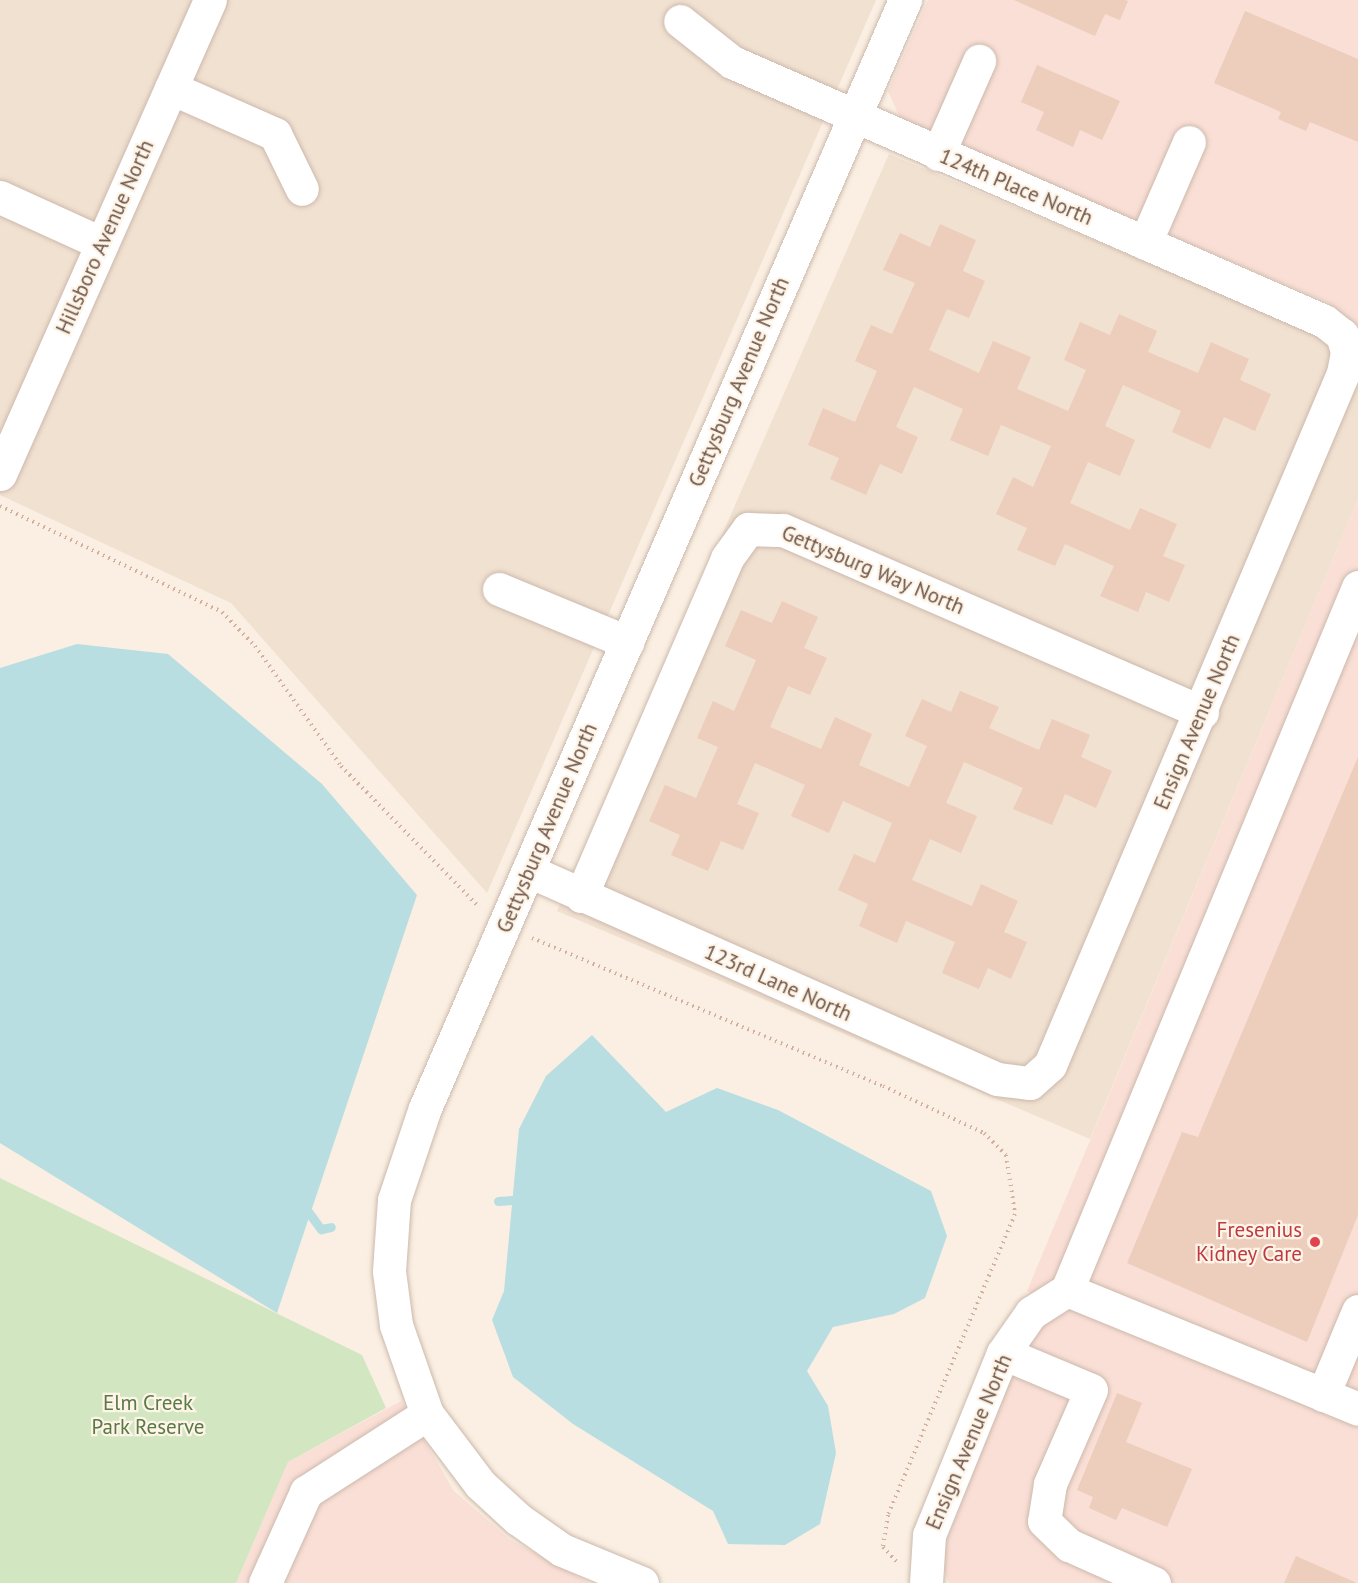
<!DOCTYPE html>
<html>
<head>
<meta charset="utf-8">
<style>
	body { margin:0 }
	#map { position:relative; width:1358px; height:1583px; overflow:hidden; background:#faefe2; font-family:"PT Sans",sans-serif }
	div>[style] { position:absolute }
	[style*='--x'] { left:calc(var(--x)*1px); top:calc(var(--y)*1px); width:calc(var(--w)*1px); rotate:calc(var(--a)*1deg) }
	.residential>* { inset:0; background:#f1e1d1 }
	.commercial>* { inset:0; background:#fadfd6 }
	.green>* { inset:0; background:#d2e6c2 }
	.water>* { inset:0; background:#b8dee2 }
	.stream>* { height:9px; margin:-4.5px; padding:0 4.5px; transform-origin:4.5px; border-radius:4.5px; background:#b8dee2 }
	.building>* { inset:0; background:#edcdbb }
	.path>* { height:4px; margin-top:-2px; transform-origin:0; background:repeating-linear-gradient(90deg,#d2b09f 0 1.5px,transparent 0 6px) }
	.roads { filter:drop-shadow(0 0 2px #ccb9ac) drop-shadow(0 0 2px #ccb9ac) }
	.minor>* { height:33px; margin:-16.5px; padding:0 16.5px; transform-origin:16.5px; border-radius:16.5px; background:#fff }
	.dots>* { width:16px; height:16px; translate:-50% -50%; box-sizing:border-box; border:3px solid #fef4e7; border-radius:50% }
	span { translate:-50% -50%; white-space:nowrap; text-align:center; line-height:1.15; -webkit-text-stroke:4.5px #fef4e7; paint-order:stroke }
	.street-label { font-size:21px; color:#6f564a }
	.health-label { font-size:21px; color:#be3a42 }
	.right { translate:-100% -50%; text-align:right }
	.park-label { font-size:21px; color:#587a46 }
</style>
</head>
<body>
<div id="map">
	<div class="residential">
		<i style="clip-path:polygon(0 0,876px 0,487px 893px,231px 603px,0 495px)"></i>
		<i style="clip-path:polygon(889px 154px,1358px 351px,1358px 499px,1090px 1139px,557px 911px)"></i>
	</div>
	<div class="commercial">
		<i style="clip-path:polygon(928px 0,1358px 0,1358px 334px,1329px 303px,901px 120px,888px 91px)"></i>
		<i style="clip-path:polygon(1358px 499px,1358px 1583px,949px 1583px,941px 1563px,944px 1547px,1041px 1297px,1027px 1291px)"></i>
		<i style="clip-path:polygon(401px 1401px,454px 1491px,509px 1539px,589px 1583px,236px 1583px,288px 1462px)"></i>
	</div>
	<div class="green">
		<i style="clip-path:polygon(0 1178px,362px 1355px,386px 1408px,288px 1462px,236px 1583px,0 1583px)"></i>
	</div>
	<div class="water">
		<i style="clip-path:polygon(77px 644px,168px 654px,322px 784px,417px 895px,277px 1313px,0 1143px,0 668px)"></i>
		<i style="clip-path:polygon(592px 1035px,666px 1112px,717px 1088px,778px 1110px,931px 1191px,947px 1236px,925px 1298px,894px 1314px,833px 1327px,807px 1371px,828px 1406px,836px 1453px,820px 1524px,785px 1545px,728px 1544px,713px 1511px,573px 1424px,513px 1377px,492px 1320px,504px 1291px,519px 1129px,546px 1076px)"></i>
	</div>
	<div class="stream">
		<i style="--x:498;--y:1201;--w:15;--a:-4"></i>
		<i style="--x:304;--y:1206;--w:29;--a:54"></i>
		<i style="--x:321;--y:1229;--w:10;--a:-11"></i>
	</div>
	<div class="building">
		<i style="clip-path:polygon(1014px 0,1125px 0,1128px 1px,1120px 20px,1105px 14px,1095px 36px)"></i>
		<i style="clip-path:polygon(1245px 11px,1358px 59px,1358px 142px,1310px 122px,1306px 131px,1278px 119px,1281px 112px,1214px 83px)"></i>
		<i style="clip-path:polygon(1037px 65px,1120px 101px,1102px 140px,1080px 130px,1073px 147px,1036px 130px,1044px 112px,1021px 102px)"></i>
		<i style="clip-path:polygon(940px 224px,976px 240px,963px 271px,985px 281px,969px 318px,947px 309px,929px 350px,979px 373px,993px 341px,1031px 357px,1017px 389px,1068px 411px,1086px 370px,1064px 360px,1080px 322px,1110px 335px,1119px 314px,1157px 331px,1148px 352px,1198px 373px,1211px 342px,1249px 359px,1240px 380px,1271px 394px,1255px 431px,1224px 417px,1210px 449px,1172px 432px,1181px 411px,1123px 385px,1105px 426px,1135px 440px,1120px 476px,1088px 462px,1070px 503px,1130px 530px,1140px 508px,1177px 524px,1163px 556px,1185px 565px,1169px 602px,1146px 592px,1138px 612px,1100px 596px,1114px 566px,1065px 544px,1055px 566px,1017px 550px,1027px 528px,996px 514px,1013px 477px,1033px 487px,1051px 446px,1001px 425px,988px 456px,950px 440px,963px 409px,914px 387px,896px 427px,918px 437px,902px 474px,880px 464px,866px 495px,830px 479px,839px 458px,808px 445px,823px 408px,855px 422px,877px 371px,855px 361px,871px 325px,892px 334px,915px 283px,883px 270px,900px 233px,930px 247px)"></i>
		<i style="clip-path:polygon(782px 601px,818px 617px,804px 648px,827px 658px,810px 695px,788px 686px,770px 727px,821px 749px,835px 717px,872px 734px,859px 765px,909px 787px,927px 746px,905px 736px,922px 699px,951px 712px,960px 691px,999px 707px,989px 728px,1039px 750px,1052px 719px,1090px 735px,1081px 757px,1112px 771px,1096px 808px,1065px 794px,1052px 825px,1013px 809px,1023px 788px,964px 762px,946px 803px,977px 816px,961px 853px,930px 839px,912px 880px,972px 906px,981px 884px,1018px 901px,1004px 932px,1027px 942px,1011px 979px,988px 968px,979px 989px,942px 973px,955px 942px,906px 921px,897px 943px,859px 926px,868px 904px,838px 890px,854px 854px,875px 863px,892px 823px,843px 801px,829px 833px,791px 816px,805px 785px,755px 763px,737px 804px,759px 813px,743px 850px,721px 841px,708px 871px,671px 855px,680px 835px,649px 821px,665px 785px,696px 798px,718px 747px,697px 738px,713px 701px,734px 711px,756px 660px,725px 646px,741px 610px,772px 623px)"></i>
		<i style="clip-path:polygon(1358px 757px,1358px 1215px,1307px 1342px,1127px 1263px,1182px 1132px,1198px 1137px)"></i>
		<i style="clip-path:polygon(1117px 1393px,1142px 1403px,1126px 1442px,1192px 1469px,1167px 1527px,1122px 1508px,1116px 1520px,1089px 1508px,1093px 1497px,1077px 1490px)"></i>
		<i style="clip-path:polygon(1296px 1556px,1357px 1583px,1284px 1583px)"></i>
	</div>
	<div class="path">
		<i style="--x:0;--y:506;--w:246;--a:25.5"></i>
		<i style="--x:222;--y:612;--w:47;--a:45.9"></i>
		<i style="--x:255;--y:646;--w:148;--a:54.4"></i>
		<i style="--x:341;--y:766;--w:197;--a:45.6"></i>
		<i style="--x:532;--y:938;--w:381;--a:22.9"></i>
		<i style="--x:883;--y:1086;--w:111;--a:25"></i>
		<i style="--x:984;--y:1133;--w:31;--a:45"></i>
		<i style="--x:1006;--y:1155;--w:60;--a:81.3"></i>
		<i style="--x:1015;--y:1214;--w:327;--a:112.9"></i>
		<i style="--x:888;--y:1515;--w:32;--a:99"></i>
		<i style="--x:883;--y:1547;--w:21;--a:47"></i>
	</div>
	<div class="roads">
		<div class="minor">
			<i style="--x:171;--y:88;--w:114;--a:23.9"></i>
			<i style="--x:275;--y:134;--w:61;--a:63.9"></i>
			<i style="--x:938;--y:154;--w:102;--a:-66.2"></i>
			<i style="--x:0;--y:197;--w:111;--a:24.5"></i>
			<i style="--x:1145;--y:243;--w:110;--a:-66.5"></i>
			<i style="--x:0;--y:474;--w:518;--a:-66.1"></i>
			<i style="--x:499;--y:589;--w:139;--a:22.5"></i>
			<i style="--x:529;--y:871;--w:512;--a:23.96"></i>
			<i style="--x:997;--y:1079;--w:33;--a:7"></i>
			<i style="--x:1030;--y:1083;--w:27;--a:-42"></i>
			<i style="--x:1050;--y:1065;--w:751;--a:-67.05"></i>
			<i style="--x:1343;--y:373;--w:21;--a:-79"></i>
			<i style="--x:1347;--y:352;--w:18;--a:-106"></i>
			<i style="--x:1342;--y:335;--w:23;--a:-142"></i>
			<i style="--x:1324;--y:321;--w:646;--a:-156.37"></i>
			<i style="--x:732;--y:62;--w:66;--a:-141.7"></i>
			<i style="--x:581;--y:896;--w:368;--a:-66.6"></i>
			<i style="--x:727;--y:558;--w:36;--a:-54"></i>
			<i style="--x:748;--y:529;--w:35;--a:2"></i>
			<i style="--x:783;--y:530;--w:457;--a:23.5"></i>
			<i style="--x:1067;--y:1290;--w:761;--a:-67.51"></i>
			<i style="--x:1067;--y:1290;--w:314;--a:22.2"></i>
			<i style="--x:1003;--y:1353;--w:95;--a:22.8"></i>
			<i style="--x:1091;--y:1390;--w:103;--a:113.6"></i>
			<i style="--x:1050;--y:1484;--w:37;--a:99"></i>
			<i style="--x:1044;--y:1521;--w:35;--a:44"></i>
			<i style="--x:1069;--y:1545;--w:93;--a:24.1"></i>
			<i style="--x:1323;--y:1395;--w:91;--a:-67.4"></i>
			<i style="--x:265;--y:1583;--w:100;--a:-65.7"></i>
			<i style="--x:306;--y:1492;--w:144;--a:-32.8"></i>
			<i style="--x:642;--y:1583;--w:87;--a:-157.6"></i>
			<i style="--x:562;--y:1550;--w:54;--a:-144.8"></i>
			<i style="--x:518;--y:1519;--w:52;--a:-137.4"></i>
			<i style="--x:480;--y:1484;--w:88;--a:-127.1"></i>
			<i style="--x:427;--y:1414;--w:94;--a:-109.2"></i>
			<i style="--x:396;--y:1325;--w:54;--a:-97.4"></i>
			<i style="--x:389;--y:1271;--w:71;--a:-86"></i>
			<i style="--x:394;--y:1200;--w:97;--a:-71.4"></i>
			<i style="--x:425;--y:1108;--w:1208;--a:-66.58"></i>
			<i style="--x:926;--y:1583;--w:48;--a:-86.4"></i>
			<i style="--x:929;--y:1535;--w:196;--a:-67.9"></i>
			<i style="--x:1003;--y:1353;--w:49;--a:-55"></i>
			<i style="--x:1031;--y:1313;--w:43;--a:-32.6"></i>
		</div>
	</div>
	<div class="dots">
		<i style="left:1315px;top:1242px;background:#e0444e"></i>
	</div>
	<div class="street-label">
		<span style="left:1016px;top:187px;rotate:23deg">124th Place North</span>
		<span style="left:105px;top:237px;rotate:-66deg">Hillsboro Avenue North</span>
		<span style="left:739px;top:382px;rotate:-67deg">Gettysburg Avenue North</span>
		<span style="left:873px;top:570px;rotate:23deg">Gettysburg Way North</span>
		<span style="left:1197px;top:722px;rotate:-67deg">Ensign Avenue North</span>
		<span style="left:547px;top:828px;rotate:-67deg">Gettysburg Avenue North</span>
		<span style="left:778px;top:983px;rotate:24deg">123rd Lane North</span>
		<span style="left:969px;top:1442px;rotate:-67deg">Ensign Avenue North</span>
	</div>
	<div class="health-label">
		<span class="right" style="left:1302px;top:1242px">Fresenius<br>Kidney Care</span>
	</div>
	<div class="park-label">
		<span style="left:148px;top:1415px">Elm Creek<br>Park Reserve</span>
	</div>
</div>
</body>
</html>
